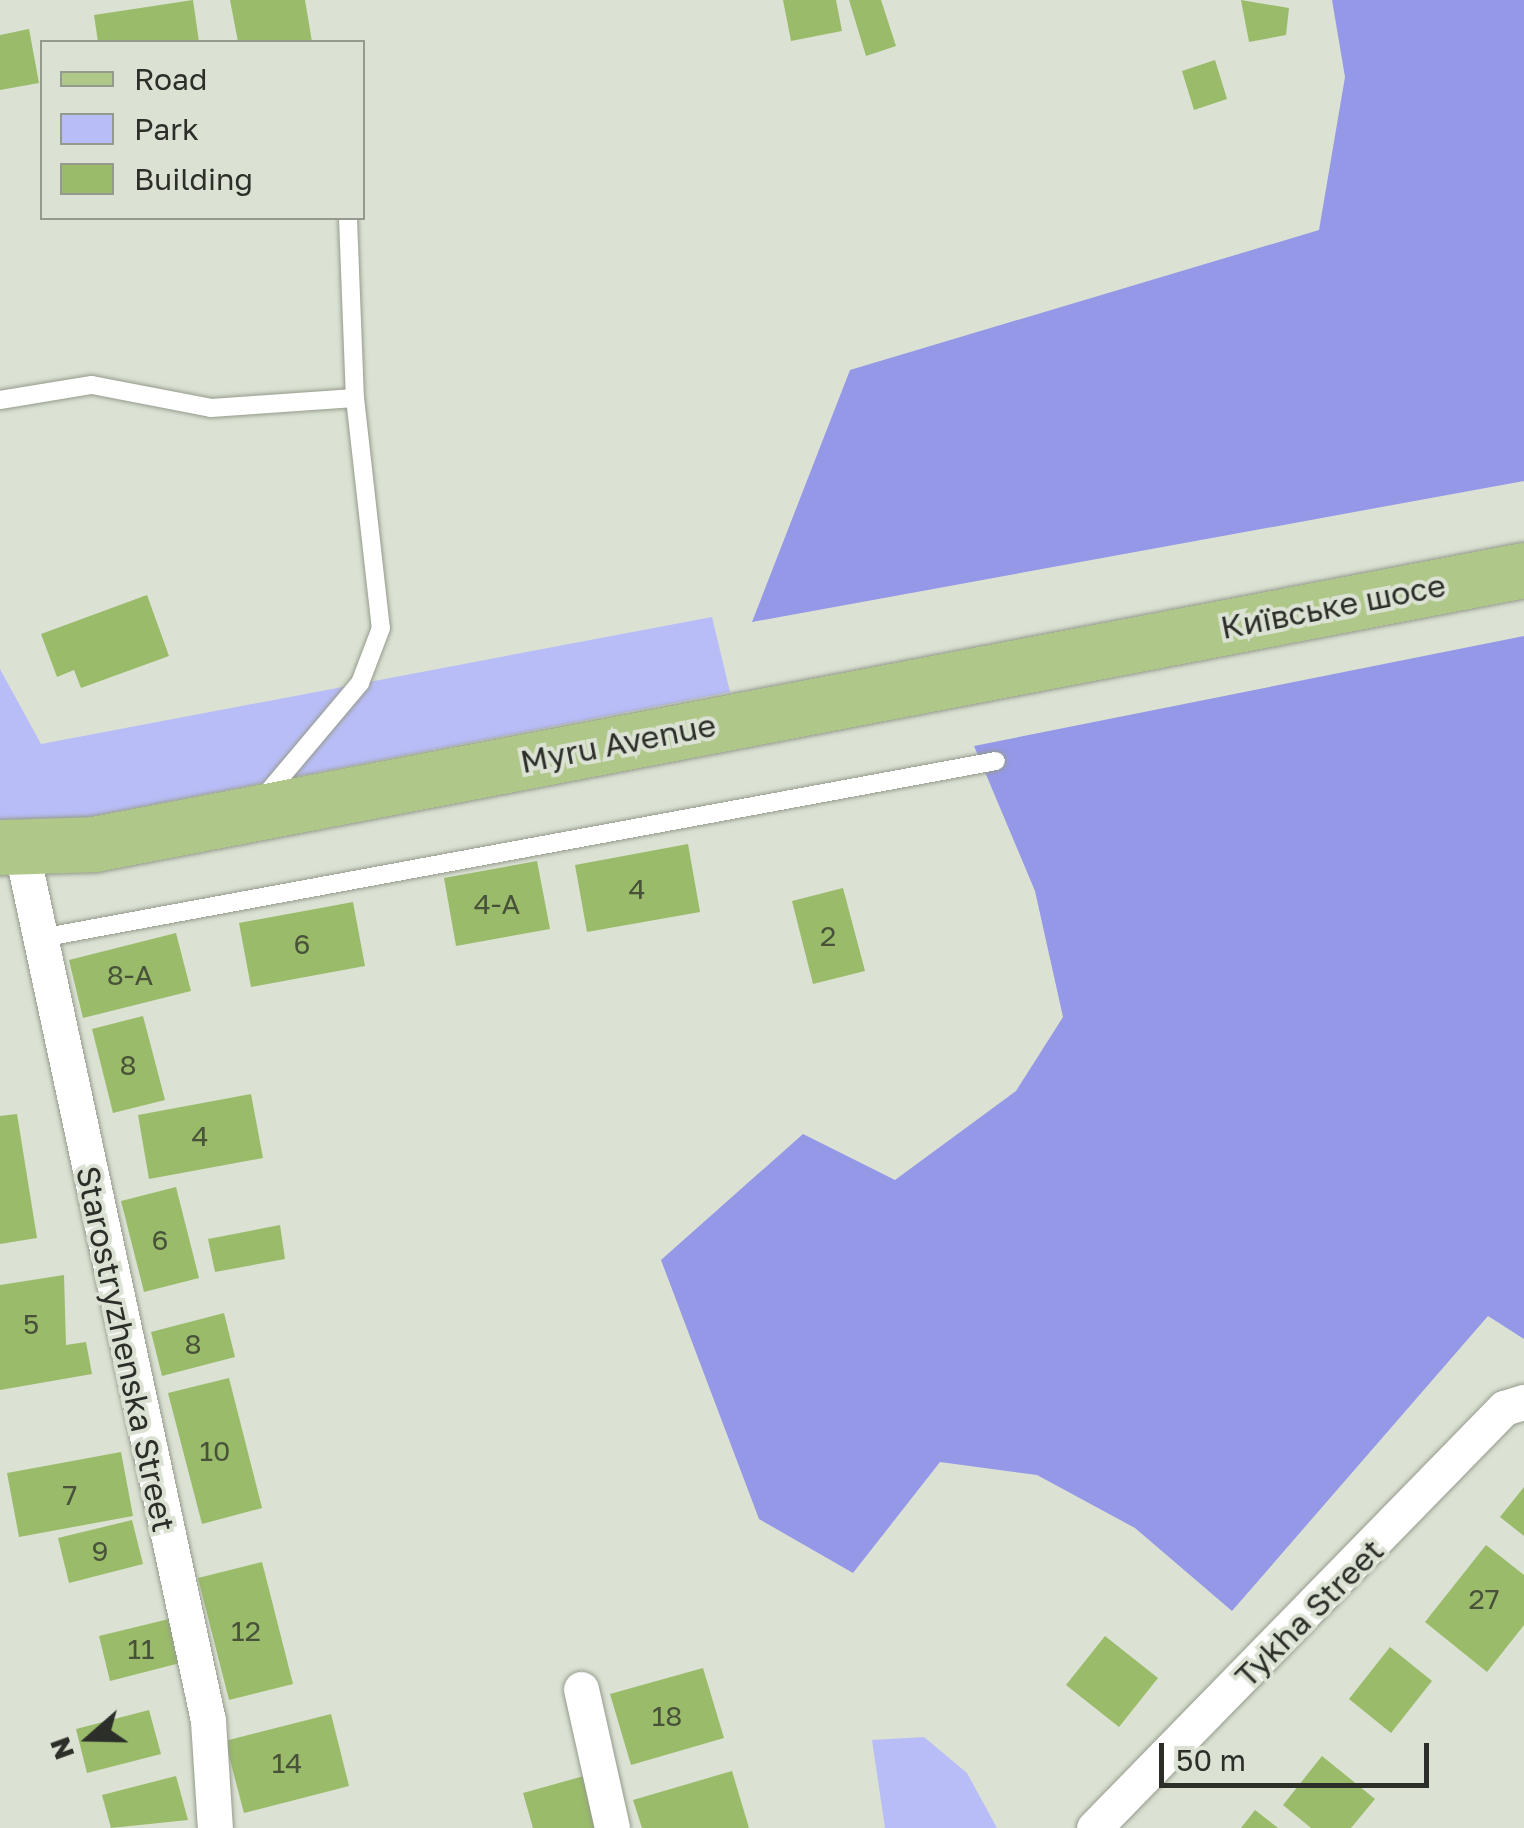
<!DOCTYPE html>
<html>
<head>
<meta charset="utf-8">
<style>
	body { margin:0 }
	#map { position:relative; width:1524px; height:1828px; overflow:hidden; background:#dbe2d3; font-family:"Golos Text",sans-serif }
	div>[style] { position:absolute }
	[style*='--x'] { left:calc(var(--x)*1px); top:calc(var(--y)*1px); width:calc(var(--w)*1px); rotate:calc(var(--a)*1deg) }
	.green>* { inset:0; background:#b9bdf7 }
	.forest>* { inset:0; background:#9598e7 }
	.building>* { inset:0; background:#9abb6a }
	.roads { filter:drop-shadow(0 0 2px #949b8c) drop-shadow(0 0 2px #949b8c) }
	.lane>* { height:18px; margin:-9px; padding:0 9px; transform-origin:9px; border-radius:9px; background:#fff }
	.street>* { height:35px; margin:-17.5px; padding:0 17.5px; transform-origin:17.5px; border-radius:17.5px; background:#fff }
	.primary>* { height:55px; margin:-27.5px; padding:0 27.5px; transform-origin:27.5px; border-radius:27.5px; background:#b0c78a }
	span { translate:-50% -50%; white-space:nowrap; text-align:center; line-height:1.15; -webkit-text-stroke:8px #dbe2d3; paint-order:stroke }
	.number-label { font-size:28px; color:#485239 }
	.number-label span { -webkit-text-stroke-width:0 }
	.street-label { font-size:32px; color:#2c2f29 }
	.legend { position:absolute; left:40px; top:40px; width:325px; height:180px; box-sizing:border-box; background:#dbe2d3; border:2px solid #959a8f; margin:0; padding:12px 18px; list-style:none; font-size:30px; color:#2c2f29 }
	.legend li { display:flex; align-items:center; gap:20px; height:50px }
	.legend b { width:50px; border:2px solid #959a8f }
	.north { position:absolute; left:40px; top:1688px; width:100px; height:100px; -webkit-text-stroke:8px #dbe2d3; paint-order:stroke; rotate:250deg; font-size:28px; font-weight:700; line-height:40px; text-align:center; color:#2c2f29 }
	.north::after { content:''; display:block; margin:auto; width:35px; height:45px; background:#2c2f29; clip-path:polygon(50% 0,100% 100%,50% 72%,0 100%) }
	.scale { position:absolute; left:1159px; top:1743px; width:270px; height:45px; box-sizing:border-box; border:5px solid #2c2f29; border-top:0; padding-left:12px; font-size:30px; line-height:35px; white-space:nowrap; color:#2c2f29; -webkit-text-stroke:8px #dbe2d3; paint-order:stroke }
</style>
</head>
<body>
<div id="map">
	<div class="green">
		<i style="clip-path:polygon(712px 617px,730px 692px,0 834px,0 669px,41px 744px)"></i>
		<i style="clip-path:polygon(924px 1737px,967px 1773px,997px 1828px,885px 1828px,872px 1740px)"></i>
	</div>
	<div class="forest">
		<i style="clip-path:polygon(1332px 0,1524px 0,1524px 481px,752px 622px,850px 370px,1319px 230px,1345px 77px)"></i>
		<i style="clip-path:polygon(1524px 636px,1524px 1339px,1488px 1316px,1232px 1611px,1135px 1528px,1037px 1475px,940px 1462px,853px 1573px,759px 1519px,661px 1260px,803px 1134px,895px 1180px,1016px 1091px,1063px 1017px,1035px 891px,974px 746px)"></i>
	</div>
	<div class="building">
		<i style="clip-path:polygon(193px 0,199px 42px,98px 42px,94px 15px)"></i>
		<i style="clip-path:polygon(230px 0,305px 0,312px 42px,238px 42px)"></i>
		<i style="clip-path:polygon(783px 0,836px 0,842px 31px,791px 41px)"></i>
		<i style="clip-path:polygon(849px 0,881px 0,896px 46px,866px 56px)"></i>
		<i style="clip-path:polygon(1241px 0,1289px 8px,1286px 35px,1249px 42px)"></i>
		<i style="clip-path:polygon(29px 29px,39px 83px,0 90px,0 35px)"></i>
		<i style="clip-path:polygon(1215px 60px,1227px 99px,1194px 110px,1182px 71px)"></i>
		<i style="clip-path:polygon(147px 595px,169px 656px,81px 688px,74px 670px,57px 677px,41px 634px)"></i>
		<i style="clip-path:polygon(688px 844px,700px 912px,587px 932px,575px 865px)"></i>
		<i style="clip-path:polygon(537px 861px,550px 929px,456px 946px,444px 878px)"></i>
		<i style="clip-path:polygon(843px 888px,865px 971px,813px 984px,792px 901px)"></i>
		<i style="clip-path:polygon(353px 902px,365px 966px,251px 987px,239px 923px)"></i>
		<i style="clip-path:polygon(176px 933px,191px 991px,83px 1018px,69px 960px)"></i>
		<i style="clip-path:polygon(143px 1016px,165px 1100px,113px 1113px,92px 1029px)"></i>
		<i style="clip-path:polygon(251px 1094px,263px 1158px,149px 1179px,138px 1115px)"></i>
		<i style="clip-path:polygon(17px 1114px,37px 1238px,0 1244px,0 1116px)"></i>
		<i style="clip-path:polygon(176px 1187px,199px 1278px,144px 1292px,121px 1201px)"></i>
		<i style="clip-path:polygon(280px 1225px,285px 1259px,215px 1272px,208px 1239px)"></i>
		<i style="clip-path:polygon(64px 1275px,66px 1345px,86px 1342px,92px 1374px,0 1390px,0 1285px)"></i>
		<i style="clip-path:polygon(224px 1313px,235px 1357px,162px 1376px,151px 1332px)"></i>
		<i style="clip-path:polygon(229px 1378px,262px 1508px,202px 1524px,168px 1393px)"></i>
		<i style="clip-path:polygon(121px 1452px,133px 1516px,19px 1537px,7px 1473px)"></i>
		<i style="clip-path:polygon(1524px 1487px,1524px 1536px,1500px 1517px)"></i>
		<i style="clip-path:polygon(132px 1520px,143px 1564px,69px 1583px,58px 1538px)"></i>
		<i style="clip-path:polygon(1486px 1545px,1524px 1575px,1524px 1625px,1487px 1672px,1425px 1622px)"></i>
		<i style="clip-path:polygon(262px 1562px,293px 1684px,229px 1700px,198px 1578px)"></i>
		<i style="clip-path:polygon(173px 1618px,184px 1662px,110px 1681px,99px 1636px)"></i>
		<i style="clip-path:polygon(1105px 1636px,1158px 1678px,1119px 1727px,1066px 1685px)"></i>
		<i style="clip-path:polygon(1390px 1647px,1432px 1681px,1391px 1733px,1349px 1699px)"></i>
		<i style="clip-path:polygon(703px 1668px,724px 1738px,631px 1765px,610px 1694px)"></i>
		<i style="clip-path:polygon(149px 1710px,161px 1754px,87px 1773px,76px 1729px)"></i>
		<i style="clip-path:polygon(331px 1714px,349px 1786px,244px 1813px,225px 1741px)"></i>
		<i style="clip-path:polygon(1322px 1756px,1375px 1799px,1351px 1828px,1311px 1828px,1283px 1805px)"></i>
		<i style="clip-path:polygon(732px 1771px,749px 1828px,642px 1828px,633px 1800px)"></i>
		<i style="clip-path:polygon(591px 1774px,607px 1828px,533px 1828px,523px 1793px)"></i>
		<i style="clip-path:polygon(176px 1776px,188px 1820px,111px 1828px,102px 1795px)"></i>
		<i style="clip-path:polygon(1255px 1810px,1278px 1828px,1241px 1828px)"></i>
	</div>
	<div class="roads">
		<div class="lane">
			<i style="--x:348;--y:218;--w:180;--a:87.8"></i>
			<i style="--x:0;--y:400;--w:93;--a:-9.3"></i>
			<i style="--x:92;--y:385;--w:121;--a:10.9"></i>
			<i style="--x:211;--y:408;--w:144;--a:-4"></i>
			<i style="--x:355;--y:398;--w:231;--a:83.6"></i>
			<i style="--x:381;--y:628;--w:59;--a:110.9"></i>
			<i style="--x:360;--y:683;--w:149;--a:130.1"></i>
			<i style="--x:41;--y:938;--w:971;--a:-10.5"></i>
		</div>
		<div class="street">
			<i style="--x:26;--y:871;--w:869;--a:77.91"></i>
			<i style="--x:208;--y:1721;--w:107;--a:86.3"></i>
			<i style="--x:581;--y:1689;--w:142;--a:77.4"></i>
			<i style="--x:1094;--y:1828;--w:587;--a:-45.69"></i>
			<i style="--x:1504;--y:1408;--w:21;--a:-17"></i>
		</div>
		<div class="primary">
			<i style="--x:0;--y:847;--w:94;--a:-1.8"></i>
			<i style="--x:94;--y:844;--w:1456;--a:-10.85"></i>
		</div>
	</div>
	<div class="number-label">
		<span style="left:637px;top:889px">4</span>
		<span style="left:497px;top:904px">4-А</span>
		<span style="left:828px;top:936px">2</span>
		<span style="left:302px;top:944px">6</span>
		<span style="left:130px;top:975px">8-А</span>
		<span style="left:128px;top:1065px">8</span>
		<span style="left:200px;top:1136px">4</span>
		<span style="left:160px;top:1240px">6</span>
		<span style="left:31px;top:1324px">5</span>
		<span style="left:193px;top:1344px">8</span>
		<span style="left:215px;top:1451px">10</span>
		<span style="left:70px;top:1495px">7</span>
		<span style="left:100px;top:1551px">9</span>
		<span style="left:1484px;top:1599px">27</span>
		<span style="left:246px;top:1631px">12</span>
		<span style="left:141px;top:1649px">11</span>
		<span style="left:667px;top:1716px">18</span>
		<span style="left:287px;top:1763px">14</span>
	</div>
	<div class="street-label">
		<span style="left:1333px;top:606px;rotate:-11deg">Київське шосе</span>
		<span style="left:618px;top:743px;rotate:-11deg">Myru Avenue</span>
		<span style="left:126px;top:1349px;rotate:78deg">Starostryzhenska Street</span>
		<span style="left:1309px;top:1613px;rotate:-45deg">Tykha Street</span>
	</div>
	<ul class="legend">
	<li><b style="height:12px;background:#b0c78a"></b>Road</li>
	<li><b style="height:28px;background:#b9bdf7"></b>Park</li>
	<li><b style="height:28px;background:#9abb6a"></b>Building</li>
	</ul>
	<div class="north">N</div>
	<div class="scale">50 m</div>
</div>
</body>
</html>
